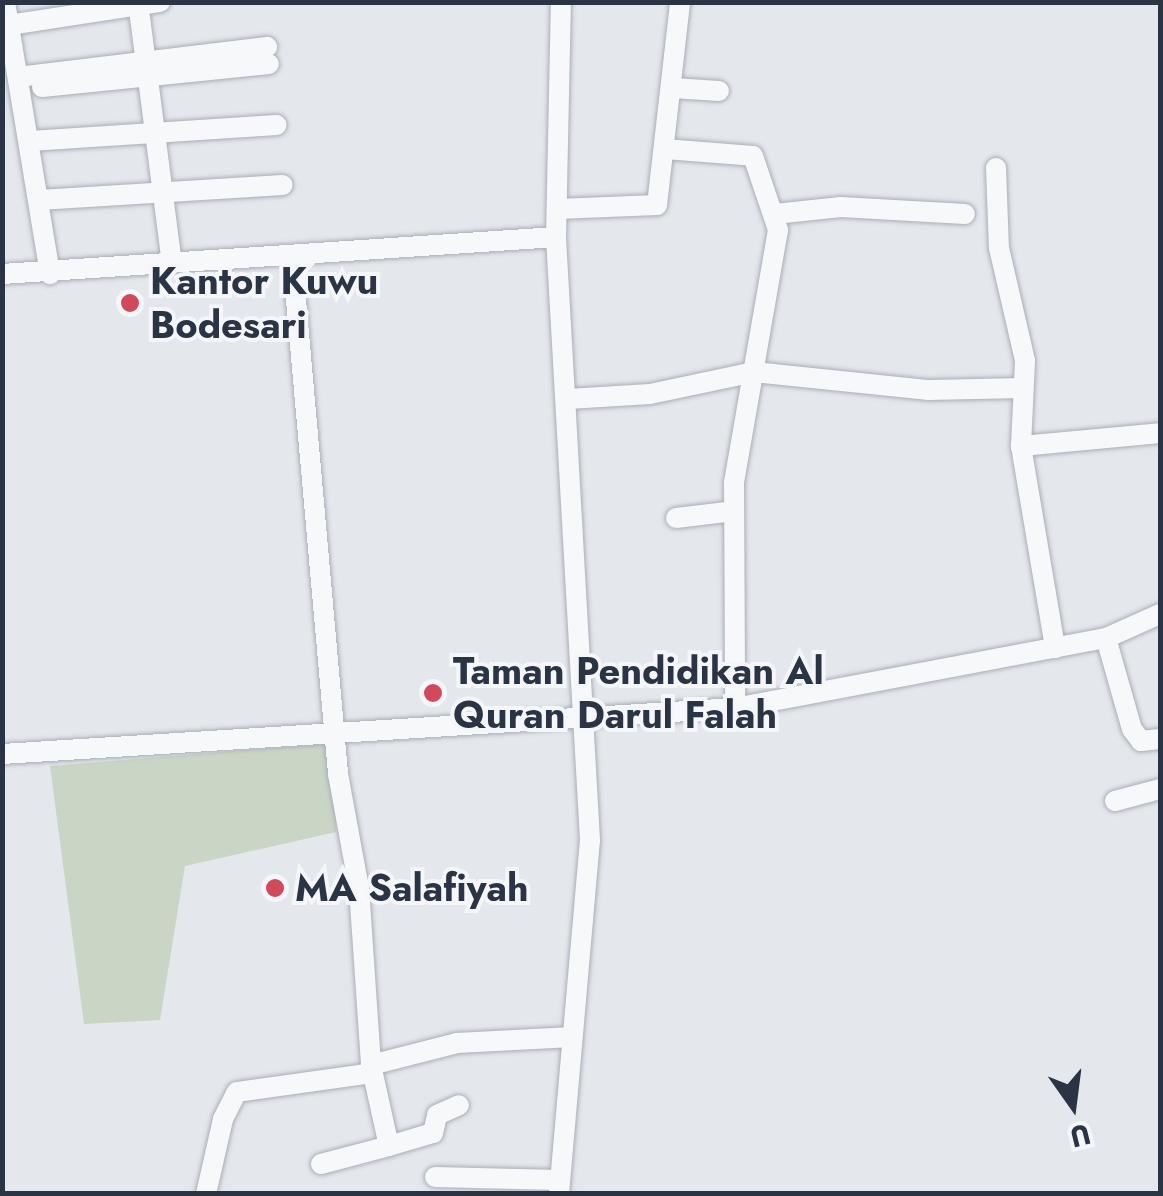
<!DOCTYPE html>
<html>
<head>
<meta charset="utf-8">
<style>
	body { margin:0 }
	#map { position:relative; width:1163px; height:1196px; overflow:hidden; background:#e4e7ec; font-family:Jost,sans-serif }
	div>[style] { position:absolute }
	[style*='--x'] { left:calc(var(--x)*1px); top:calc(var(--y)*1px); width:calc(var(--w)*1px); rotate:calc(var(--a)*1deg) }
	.green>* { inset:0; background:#c9d6c5 }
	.roads { filter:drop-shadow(0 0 2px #a9aeb7) drop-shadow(0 0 2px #a9aeb7) }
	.minor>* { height:20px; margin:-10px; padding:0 10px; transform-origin:10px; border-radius:10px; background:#f7f8fa }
	.dots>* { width:28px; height:28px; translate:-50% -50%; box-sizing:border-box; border:5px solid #f4f6f9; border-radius:50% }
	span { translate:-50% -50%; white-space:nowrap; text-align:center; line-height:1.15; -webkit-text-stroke:8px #f4f6f9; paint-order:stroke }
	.poi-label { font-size:38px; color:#2b3445; font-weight:700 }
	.left { translate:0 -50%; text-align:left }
	.frame { position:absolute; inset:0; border:5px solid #2b3445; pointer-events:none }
	.north { position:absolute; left:1023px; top:1056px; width:100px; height:100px; -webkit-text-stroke:8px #f4f6f9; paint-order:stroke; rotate:166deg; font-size:28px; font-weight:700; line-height:40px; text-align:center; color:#2b3445 }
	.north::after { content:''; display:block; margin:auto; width:35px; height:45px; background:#2b3445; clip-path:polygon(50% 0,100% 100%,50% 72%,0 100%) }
</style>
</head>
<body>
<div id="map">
	<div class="green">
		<i style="clip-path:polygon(333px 743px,336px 832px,185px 866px,160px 1020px,84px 1024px,50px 766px)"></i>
	</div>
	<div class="roads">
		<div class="minor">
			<i style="--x:5;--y:2;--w:276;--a:80.6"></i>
			<i style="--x:138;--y:2;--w:263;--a:82.6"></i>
			<i style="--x:9;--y:25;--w:153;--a:-8.7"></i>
			<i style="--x:18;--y:77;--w:251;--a:-6.9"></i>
			<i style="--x:42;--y:87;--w:228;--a:-5.8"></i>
			<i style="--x:673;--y:88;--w:46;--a:3.7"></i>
			<i style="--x:30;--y:141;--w:247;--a:-3.7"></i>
			<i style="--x:665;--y:149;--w:88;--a:4.5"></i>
			<i style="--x:753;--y:156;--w:78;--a:71.3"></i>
			<i style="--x:778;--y:230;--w:257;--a:99.9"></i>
			<i style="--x:734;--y:483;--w:225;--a:89.7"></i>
			<i style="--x:996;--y:168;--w:80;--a:87.9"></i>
			<i style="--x:999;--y:248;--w:116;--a:77"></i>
			<i style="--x:1025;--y:361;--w:85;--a:92.7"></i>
			<i style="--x:1021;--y:446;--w:205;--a:80.4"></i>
			<i style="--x:39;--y:200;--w:244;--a:-3.5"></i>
			<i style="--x:557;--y:209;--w:100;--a:-2.3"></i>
			<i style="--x:657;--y:205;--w:204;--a:-83.5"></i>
			<i style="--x:775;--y:214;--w:66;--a:-6.1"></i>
			<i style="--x:841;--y:207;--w:124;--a:3.2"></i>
			<i style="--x:292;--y:255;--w:521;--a:84.93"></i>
			<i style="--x:338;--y:774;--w:116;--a:79.6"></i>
			<i style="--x:359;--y:888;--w:177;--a:86.1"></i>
			<i style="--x:371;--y:1065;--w:83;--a:77.5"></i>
			<i style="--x:389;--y:1146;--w:46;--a:-16.5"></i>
			<i style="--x:433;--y:1133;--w:18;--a:-77"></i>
			<i style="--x:437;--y:1115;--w:24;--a:-24"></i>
			<i style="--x:2;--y:274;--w:555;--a:-3.82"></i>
			<i style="--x:568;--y:399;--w:82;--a:-3.5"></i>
			<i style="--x:650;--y:394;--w:106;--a:-11.9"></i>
			<i style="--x:754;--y:372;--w:176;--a:5.9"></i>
			<i style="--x:929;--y:390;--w:94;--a:-1.2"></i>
			<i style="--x:1021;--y:446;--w:140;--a:-5.3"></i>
			<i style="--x:676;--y:518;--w:58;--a:-6.9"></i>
			<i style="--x:1106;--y:638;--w:95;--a:74.1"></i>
			<i style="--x:1132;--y:729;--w:15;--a:53"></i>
			<i style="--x:1141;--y:741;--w:19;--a:-6"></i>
			<i style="--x:2;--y:754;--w:734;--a:-3.59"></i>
			<i style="--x:735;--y:708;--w:378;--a:-10.7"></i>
			<i style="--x:1106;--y:638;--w:59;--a:-24"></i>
			<i style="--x:1115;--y:801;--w:47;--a:-14.9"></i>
			<i style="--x:371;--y:1065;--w:89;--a:-14.3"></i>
			<i style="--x:457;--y:1043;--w:115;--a:-3"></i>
			<i style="--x:321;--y:1164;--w:70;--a:-14.8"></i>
			<i style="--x:435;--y:1177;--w:125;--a:1.4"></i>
			<i style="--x:206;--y:1194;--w:77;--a:-77.2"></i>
			<i style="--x:223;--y:1119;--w:30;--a:-63"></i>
			<i style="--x:237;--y:1092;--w:137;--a:-8"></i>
			<i style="--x:559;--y:1194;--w:355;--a:-85"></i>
			<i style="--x:590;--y:840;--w:604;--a:-93.23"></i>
			<i style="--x:556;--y:237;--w:235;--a:-88.8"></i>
		</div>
	</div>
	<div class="dots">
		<i style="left:130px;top:303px;background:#d1495b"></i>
		<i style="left:433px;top:693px;background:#d1495b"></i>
		<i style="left:275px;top:888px;background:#d1495b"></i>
	</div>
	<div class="poi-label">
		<span class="left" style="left:150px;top:303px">Kantor Kuwu<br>Bodesari</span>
		<span class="left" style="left:453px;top:693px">Taman Pendidikan Al<br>Quran Darul Falah</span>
		<span class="left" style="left:295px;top:888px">MA Salafiyah</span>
	</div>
	<div class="frame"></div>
	<div class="north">U</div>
</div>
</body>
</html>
